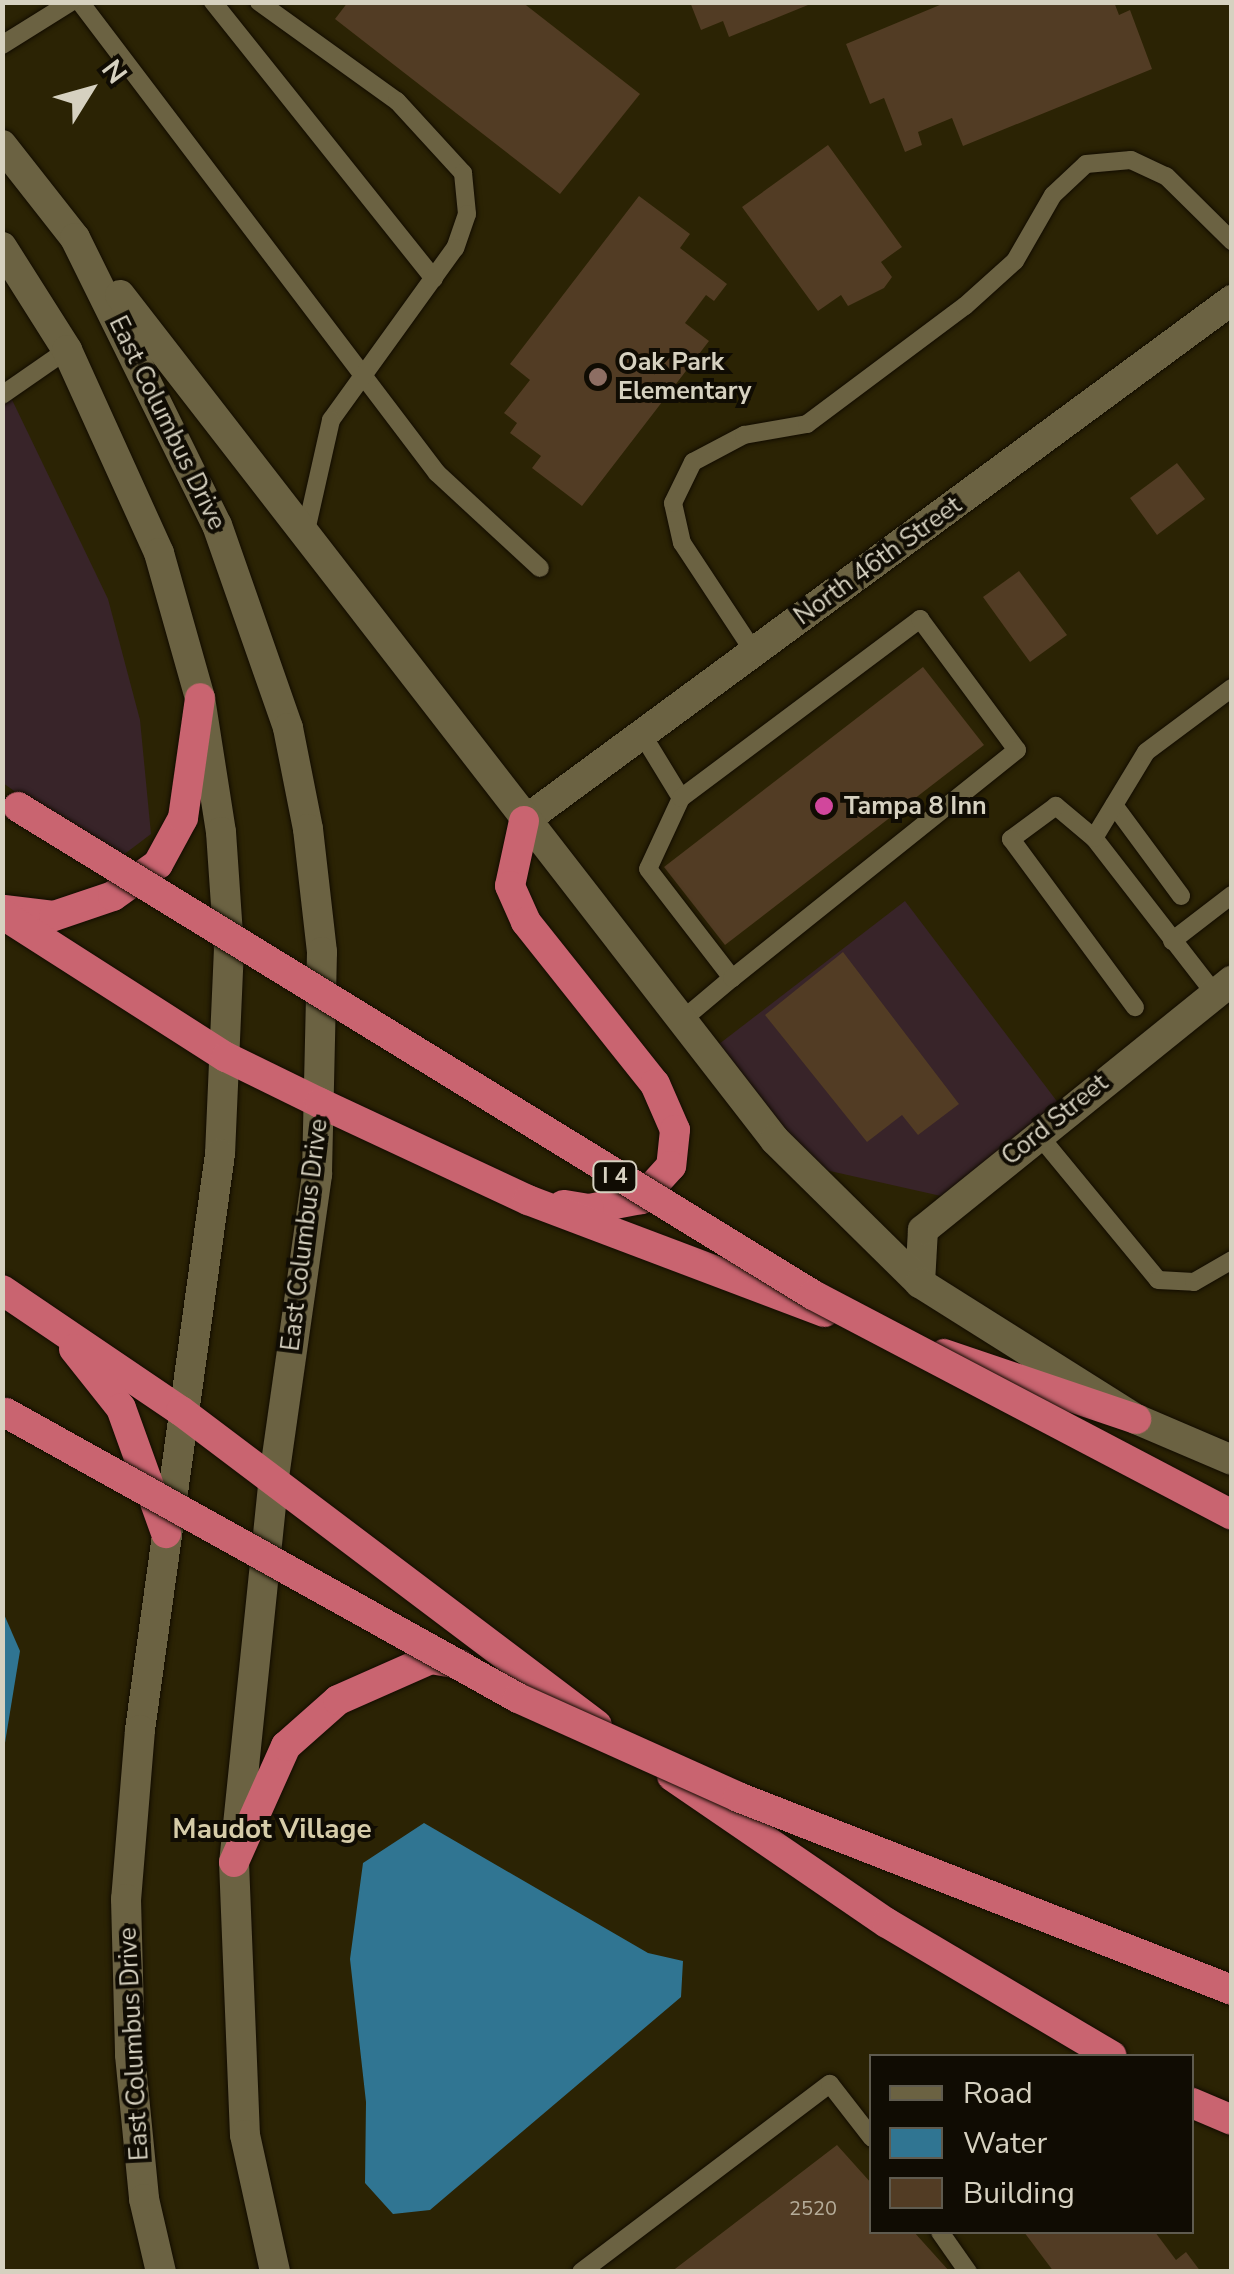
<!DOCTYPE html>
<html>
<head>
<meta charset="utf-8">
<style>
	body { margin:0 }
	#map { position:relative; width:1234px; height:2274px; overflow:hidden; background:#2b2304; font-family:"Nunito Sans",sans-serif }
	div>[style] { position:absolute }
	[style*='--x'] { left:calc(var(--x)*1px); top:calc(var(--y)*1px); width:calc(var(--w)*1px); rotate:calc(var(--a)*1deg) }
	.industrial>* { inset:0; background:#382429 }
	.water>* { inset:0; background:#307592 }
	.building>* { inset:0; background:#523c24 }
	.roads { filter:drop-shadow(0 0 2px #120c00) drop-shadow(0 0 2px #120c00) }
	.service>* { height:18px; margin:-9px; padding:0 9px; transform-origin:9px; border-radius:9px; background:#6b6242 }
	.minor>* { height:30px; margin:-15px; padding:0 15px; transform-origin:15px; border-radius:15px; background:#6b6242 }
	.secondary>* { height:30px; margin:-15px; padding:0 15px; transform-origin:15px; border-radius:15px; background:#6b6242 }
	.motorway>* { height:30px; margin:-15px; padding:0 15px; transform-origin:15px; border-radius:15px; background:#c96470 }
	.bridges { filter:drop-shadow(0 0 2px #120c00) drop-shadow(0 0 2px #120c00) }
	.motorway-bridge>* { height:30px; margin:-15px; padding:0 15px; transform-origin:15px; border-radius:15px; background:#c96470 }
	.dots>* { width:28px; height:28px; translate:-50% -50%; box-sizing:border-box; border:5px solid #100c03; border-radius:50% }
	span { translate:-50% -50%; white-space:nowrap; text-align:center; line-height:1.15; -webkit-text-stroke:8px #100c03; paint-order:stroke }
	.number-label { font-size:20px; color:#b5ac99 }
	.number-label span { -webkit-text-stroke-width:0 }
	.shield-label span { padding:2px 8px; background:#100c03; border:2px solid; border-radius:8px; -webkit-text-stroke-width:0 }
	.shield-label { font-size:22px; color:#d6d1c0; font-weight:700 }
	.poi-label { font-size:25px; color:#d6d1c0; font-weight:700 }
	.left { translate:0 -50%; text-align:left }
	.street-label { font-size:25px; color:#d6d1c0 }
	.neighbourhood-label { font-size:28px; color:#d6cca9; font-weight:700 }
	.frame { position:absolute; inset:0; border:5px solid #d6d1c0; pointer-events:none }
	.legend { position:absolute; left:869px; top:2054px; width:325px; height:180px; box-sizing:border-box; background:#100c03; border:2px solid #5f5b4f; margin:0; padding:12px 18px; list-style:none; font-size:30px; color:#d6d1c0 }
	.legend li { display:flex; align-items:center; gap:20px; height:50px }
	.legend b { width:50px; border:2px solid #5f5b4f }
	.north { position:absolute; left:40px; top:40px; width:100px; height:100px; -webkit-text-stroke:8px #100c03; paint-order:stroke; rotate:53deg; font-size:28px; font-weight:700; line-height:40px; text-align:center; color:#d6d1c0 }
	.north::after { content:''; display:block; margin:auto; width:35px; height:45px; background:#d6d1c0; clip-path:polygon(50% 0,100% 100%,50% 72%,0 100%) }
</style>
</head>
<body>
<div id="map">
	<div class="industrial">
		<i style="clip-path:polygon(2px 379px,108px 599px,140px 720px,151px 834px,114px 862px,3px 783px)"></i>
		<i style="clip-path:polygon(905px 901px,1059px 1104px,941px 1196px,821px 1169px,710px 1051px)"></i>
	</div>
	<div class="water">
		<i style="clip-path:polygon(3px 1612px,20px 1651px,3px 1755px)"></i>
		<i style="clip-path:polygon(424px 1823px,648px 1953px,683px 1961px,681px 1997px,430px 2210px,393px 2214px,365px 2183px,366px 2102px,350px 1959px,363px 1863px)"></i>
	</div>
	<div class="building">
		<i style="clip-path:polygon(348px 2px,522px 2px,640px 94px,560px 194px,335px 19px)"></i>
		<i style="clip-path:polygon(690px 2px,807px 2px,808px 5px,729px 37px,723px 21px,701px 30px)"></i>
		<i style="clip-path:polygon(947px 2px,1114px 2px,1119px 15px,1130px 10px,1152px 69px,963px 146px,952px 118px,918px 132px,922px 145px,905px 152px,884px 98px,870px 104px,846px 44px)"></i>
		<i style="clip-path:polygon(828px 145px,902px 247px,881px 262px,892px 277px,884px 288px,848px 306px,841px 295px,818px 311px,742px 207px)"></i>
		<i style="clip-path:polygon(639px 196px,690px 234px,680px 248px,727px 284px,714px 301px,706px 295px,685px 323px,709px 341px,582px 506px,532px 468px,541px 456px,510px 433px,517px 423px,504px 413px,530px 380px,510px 364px)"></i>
		<i style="clip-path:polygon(1177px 463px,1205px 499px,1157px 535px,1130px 498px)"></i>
		<i style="clip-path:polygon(1019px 571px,1067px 635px,1030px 662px,983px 597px)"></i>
		<i style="clip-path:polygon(923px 667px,984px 745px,725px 945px,664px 867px)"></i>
		<i style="clip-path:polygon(843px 952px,959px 1104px,918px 1135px,902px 1115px,867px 1142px,765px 1015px)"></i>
		<i style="clip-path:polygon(837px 2145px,872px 2184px,872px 2232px,914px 2232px,950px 2272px,671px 2272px)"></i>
		<i style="clip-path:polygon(1024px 2232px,1155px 2232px,1176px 2260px,1186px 2252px,1201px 2272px,1054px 2272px)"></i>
	</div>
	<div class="roads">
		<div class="service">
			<i style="--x:80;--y:2;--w:591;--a:52.84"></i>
			<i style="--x:437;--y:473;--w:140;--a:42.7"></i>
			<i style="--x:213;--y:2;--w:354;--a:51.4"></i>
			<i style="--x:259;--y:2;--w:170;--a:35.7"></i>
			<i style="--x:397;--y:101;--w:98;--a:47.5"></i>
			<i style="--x:463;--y:173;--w:41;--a:84.4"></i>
			<i style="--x:467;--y:214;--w:36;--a:109"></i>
			<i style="--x:455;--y:248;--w:212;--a:125.8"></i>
			<i style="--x:331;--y:420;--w:118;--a:102.7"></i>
			<i style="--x:2;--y:45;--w:81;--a:-31.9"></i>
			<i style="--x:2;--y:395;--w:79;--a:-34.7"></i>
			<i style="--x:754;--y:652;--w:131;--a:-123.4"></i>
			<i style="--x:682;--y:543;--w:41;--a:-102.7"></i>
			<i style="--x:673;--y:503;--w:46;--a:-64"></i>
			<i style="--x:693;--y:462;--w:58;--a:-27.9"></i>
			<i style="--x:744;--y:435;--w:64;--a:-9.9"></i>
			<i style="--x:807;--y:424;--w:197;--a:-36.8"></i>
			<i style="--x:965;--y:306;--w:67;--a:-42"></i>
			<i style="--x:1015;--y:261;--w:76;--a:-60.1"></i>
			<i style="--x:1053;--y:195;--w:45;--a:-43.2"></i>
			<i style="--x:1086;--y:164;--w:45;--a:-5.1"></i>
			<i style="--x:1131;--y:160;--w:38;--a:25"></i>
			<i style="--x:1166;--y:176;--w:93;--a:44.6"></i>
			<i style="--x:642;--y:734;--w:75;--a:58.6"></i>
			<i style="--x:681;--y:798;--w:78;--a:114.9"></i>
			<i style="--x:648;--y:869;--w:138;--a:52.4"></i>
			<i style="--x:732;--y:978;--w:67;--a:139.9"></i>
			<i style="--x:681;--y:798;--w:299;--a:-36.8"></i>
			<i style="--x:920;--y:619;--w:163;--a:53.5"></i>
			<i style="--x:1017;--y:750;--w:365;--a:141.3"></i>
			<i style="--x:1114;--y:805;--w:113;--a:53.6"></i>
			<i style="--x:1094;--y:838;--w:50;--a:-139.9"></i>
			<i style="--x:1056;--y:806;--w:56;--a:143.7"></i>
			<i style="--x:1011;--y:839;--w:209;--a:53.6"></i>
			<i style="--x:1172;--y:941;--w:76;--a:-37.5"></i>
			<i style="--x:1215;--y:994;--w:197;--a:-127.8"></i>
			<i style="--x:1094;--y:838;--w:100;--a:-58.8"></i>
			<i style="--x:1146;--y:752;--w:107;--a:-36.7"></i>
			<i style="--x:1037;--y:1133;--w:190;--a:50.5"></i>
			<i style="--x:1158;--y:1280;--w:36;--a:3"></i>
			<i style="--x:1194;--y:1282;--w:44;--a:-30.1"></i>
			<i style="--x:940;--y:2232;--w:49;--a:55"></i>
			<i style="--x:581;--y:2272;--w:312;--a:-37.1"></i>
			<i style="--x:830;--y:2084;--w:68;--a:52.1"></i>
		</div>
		<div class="minor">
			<i style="--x:524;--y:821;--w:879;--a:-36.35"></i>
			<i style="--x:920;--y:1283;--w:53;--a:-86.8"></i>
			<i style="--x:923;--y:1230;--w:397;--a:-38.9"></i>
		</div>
		<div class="secondary">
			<i style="--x:2;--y:145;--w:118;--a:51.9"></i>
			<i style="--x:75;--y:238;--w:320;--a:63.7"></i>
			<i style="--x:217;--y:525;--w:215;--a:70.7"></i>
			<i style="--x:288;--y:728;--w:103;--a:78.8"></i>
			<i style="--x:308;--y:829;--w:124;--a:83.5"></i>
			<i style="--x:322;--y:952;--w:223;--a:91.3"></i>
			<i style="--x:317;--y:1175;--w:314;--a:98.1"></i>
			<i style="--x:273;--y:1486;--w:378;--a:95.9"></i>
			<i style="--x:234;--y:1862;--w:273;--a:87.7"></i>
			<i style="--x:245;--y:2135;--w:140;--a:77.6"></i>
			<i style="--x:2;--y:247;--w:122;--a:57.7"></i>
			<i style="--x:67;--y:350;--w:223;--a:65.6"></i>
			<i style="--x:159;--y:553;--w:151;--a:74.2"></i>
			<i style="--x:200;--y:698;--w:136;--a:81.1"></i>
			<i style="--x:221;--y:832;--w:116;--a:86.1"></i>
			<i style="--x:229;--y:948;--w:206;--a:92.5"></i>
			<i style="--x:220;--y:1154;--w:582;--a:97.91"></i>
			<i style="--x:140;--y:1730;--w:170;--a:94.7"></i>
			<i style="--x:126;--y:1899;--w:156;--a:88.5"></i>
			<i style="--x:130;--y:2055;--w:145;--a:84.4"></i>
			<i style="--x:144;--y:2199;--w:75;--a:76.9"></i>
			<i style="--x:120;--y:295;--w:1069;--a:52.22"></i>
			<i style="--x:775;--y:1140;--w:204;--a:44.6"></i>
			<i style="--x:920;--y:1283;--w:255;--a:32.2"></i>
			<i style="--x:1136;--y:1419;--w:104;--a:23.1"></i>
		</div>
		<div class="motorway">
			<i style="--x:524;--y:821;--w:66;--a:102.2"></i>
			<i style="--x:510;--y:886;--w:39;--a:66"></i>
			<i style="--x:526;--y:922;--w:207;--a:51.5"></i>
			<i style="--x:655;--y:1084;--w:50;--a:66.5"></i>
			<i style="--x:675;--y:1130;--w:36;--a:96"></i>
			<i style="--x:671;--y:1166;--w:45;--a:132.3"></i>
			<i style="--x:641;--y:1199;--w:53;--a:169.1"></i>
			<i style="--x:589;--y:1209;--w:26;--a:-171"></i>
			<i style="--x:4;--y:910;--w:50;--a:6.8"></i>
			<i style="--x:54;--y:916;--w:62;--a:-18.7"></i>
			<i style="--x:113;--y:896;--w:55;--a:-35.4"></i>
			<i style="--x:158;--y:864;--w:52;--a:-61.5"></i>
			<i style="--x:183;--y:818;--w:121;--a:-81.9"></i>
			<i style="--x:2;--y:914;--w:266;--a:32.6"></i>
			<i style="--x:226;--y:1057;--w:105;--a:26.1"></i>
			<i style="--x:320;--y:1103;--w:230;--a:25"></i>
			<i style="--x:528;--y:1200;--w:317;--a:20.7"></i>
			<i style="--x:2;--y:1290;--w:216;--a:34.1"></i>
			<i style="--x:181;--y:1411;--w:521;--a:37.05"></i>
			<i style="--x:74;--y:1349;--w:75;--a:51.5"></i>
			<i style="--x:121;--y:1408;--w:133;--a:70.2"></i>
			<i style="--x:944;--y:1354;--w:203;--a:18.7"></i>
			<i style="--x:672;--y:1776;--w:260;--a:34.4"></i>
			<i style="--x:887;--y:1923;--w:261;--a:30.6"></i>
			<i style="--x:234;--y:1862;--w:127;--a:-65.9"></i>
			<i style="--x:286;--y:1746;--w:69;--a:-41.5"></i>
			<i style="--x:338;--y:1700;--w:102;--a:-23.8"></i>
			<i style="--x:431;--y:1659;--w:29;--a:10"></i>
			<i style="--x:1192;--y:2103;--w:43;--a:23"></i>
		</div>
	</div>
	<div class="bridges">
		<div class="motorway-bridge">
			<i style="--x:18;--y:807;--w:933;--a:31.54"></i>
			<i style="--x:813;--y:1295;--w:473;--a:27.7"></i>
			<i style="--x:6;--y:1413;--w:586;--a:29.1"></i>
			<i style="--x:518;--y:1698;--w:241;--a:24.2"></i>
			<i style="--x:738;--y:1797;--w:530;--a:21.34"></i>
		</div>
	</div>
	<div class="dots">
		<i style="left:598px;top:377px;background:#8d6e63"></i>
		<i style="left:824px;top:806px;background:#d1479c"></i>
	</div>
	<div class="number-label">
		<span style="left:813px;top:2208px">2520</span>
	</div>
	<div class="shield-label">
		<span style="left:615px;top:1177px">I 4</span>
	</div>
	<div class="poi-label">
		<span class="left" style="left:618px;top:377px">Oak Park<br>Elementary</span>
		<span class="left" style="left:844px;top:806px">Tampa 8 Inn</span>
	</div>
	<div class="street-label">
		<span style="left:167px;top:423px;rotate:64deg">East Columbus Drive</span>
		<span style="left:878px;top:561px;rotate:-36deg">North 46th Street</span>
		<span style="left:1055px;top:1120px;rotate:-39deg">Cord Street</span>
		<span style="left:305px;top:1235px;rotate:-83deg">East Columbus Drive</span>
		<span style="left:134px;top:2044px;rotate:-93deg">East Columbus Drive</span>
	</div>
	<div class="neighbourhood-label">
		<span style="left:272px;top:1829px">Maudot Village</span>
	</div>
	<div class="frame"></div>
	<ul class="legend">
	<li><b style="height:12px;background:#6b6242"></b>Road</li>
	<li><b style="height:28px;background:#307592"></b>Water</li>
	<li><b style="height:28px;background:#523c24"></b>Building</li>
	</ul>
	<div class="north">N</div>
</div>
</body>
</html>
